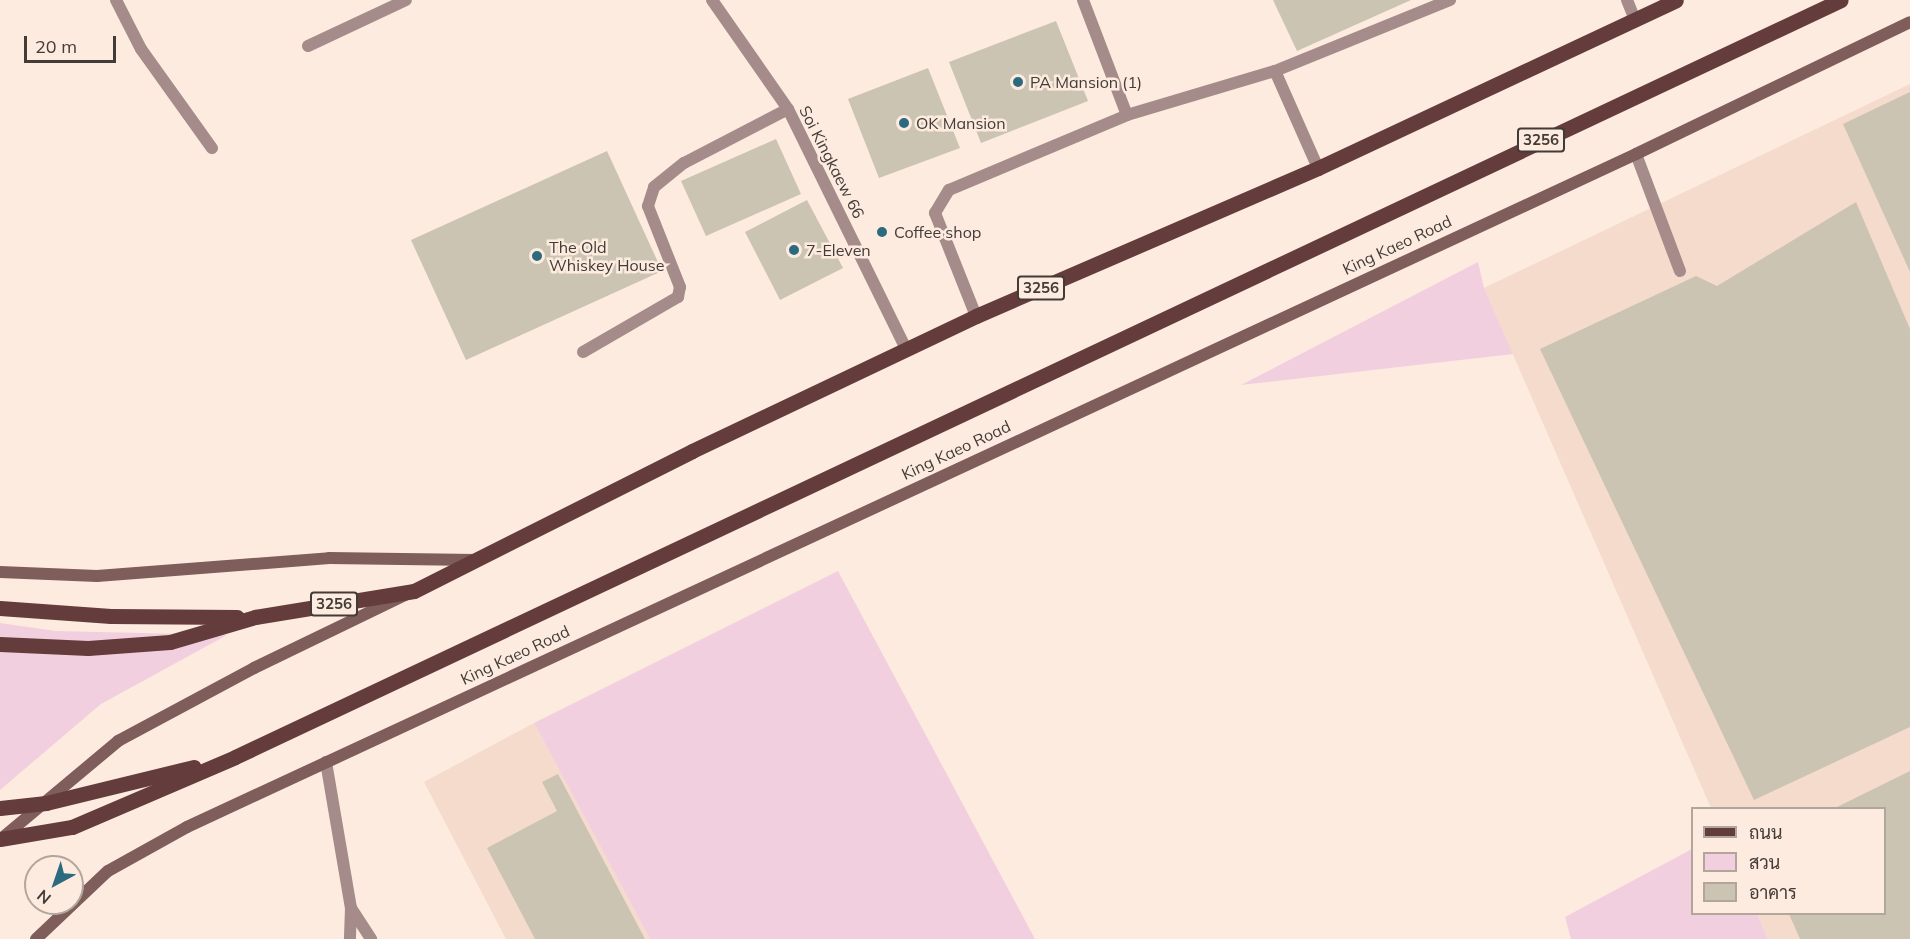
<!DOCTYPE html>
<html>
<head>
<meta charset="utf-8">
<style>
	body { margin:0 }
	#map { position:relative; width:1910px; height:939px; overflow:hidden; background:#fdebdf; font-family:Mulish,Sarabun,sans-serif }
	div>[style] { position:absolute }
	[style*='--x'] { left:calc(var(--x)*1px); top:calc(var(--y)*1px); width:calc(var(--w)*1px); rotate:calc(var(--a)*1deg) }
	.built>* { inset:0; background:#f4dbcc }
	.green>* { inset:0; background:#f2cfdf }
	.building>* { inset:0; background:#cbc4b2 }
	.lane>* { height:12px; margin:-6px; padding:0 6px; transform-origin:6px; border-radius:6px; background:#a58c8a }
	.street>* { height:12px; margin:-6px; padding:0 6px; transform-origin:6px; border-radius:6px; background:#a58c8a }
	.secondary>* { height:12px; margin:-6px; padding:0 6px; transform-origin:6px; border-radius:6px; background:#7f5d5b }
	.primary>* { height:15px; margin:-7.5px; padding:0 7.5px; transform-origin:7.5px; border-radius:7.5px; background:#643c3b }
	.primary-bridge>* { height:15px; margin:-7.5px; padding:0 7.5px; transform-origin:7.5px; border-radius:7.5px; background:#643c3b }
	.dots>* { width:16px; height:16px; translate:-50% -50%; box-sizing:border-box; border:3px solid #fdebdf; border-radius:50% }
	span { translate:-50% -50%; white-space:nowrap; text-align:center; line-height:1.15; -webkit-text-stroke:5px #fdebdf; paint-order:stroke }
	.shield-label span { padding:2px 4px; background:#fdebdf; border:2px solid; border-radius:4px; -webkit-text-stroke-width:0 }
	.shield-label { font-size:15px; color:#423b37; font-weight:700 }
	.poi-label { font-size:16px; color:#423b37 }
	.left { translate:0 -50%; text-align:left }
	.street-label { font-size:16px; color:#423b37 }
	.legend { position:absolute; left:1691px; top:807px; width:195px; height:108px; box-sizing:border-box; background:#fdebdf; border:2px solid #b2a59c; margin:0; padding:8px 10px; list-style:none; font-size:18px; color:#423b37 }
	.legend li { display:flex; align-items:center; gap:12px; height:30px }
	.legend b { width:30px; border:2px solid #b2a59c }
	.north { position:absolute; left:24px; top:855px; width:60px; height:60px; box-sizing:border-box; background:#fdebdf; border:2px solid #b2a59c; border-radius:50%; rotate:220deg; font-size:16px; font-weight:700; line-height:24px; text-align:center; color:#423b37 }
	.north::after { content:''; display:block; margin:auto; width:21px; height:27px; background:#2c6a80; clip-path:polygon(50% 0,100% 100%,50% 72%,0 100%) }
	.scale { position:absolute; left:24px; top:36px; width:92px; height:27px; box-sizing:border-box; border:3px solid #423b37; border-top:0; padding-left:8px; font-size:18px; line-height:21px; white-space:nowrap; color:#423b37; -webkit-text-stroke:4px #fdebdf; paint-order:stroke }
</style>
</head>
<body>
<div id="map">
	<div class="built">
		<i style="clip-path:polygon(1910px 84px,1910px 939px,1768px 939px,1757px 914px,1884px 914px,1884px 808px,1711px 808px,1484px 288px)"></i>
		<i style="clip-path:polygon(534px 723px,650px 939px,506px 939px,424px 782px)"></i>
	</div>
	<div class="green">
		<i style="clip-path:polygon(1478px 262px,1484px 288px,1513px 354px,1241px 385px)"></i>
		<i style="clip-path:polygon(838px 571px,1035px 939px,650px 939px,534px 723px)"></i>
		<i style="clip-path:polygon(0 623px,56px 631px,227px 635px,101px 704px,0 790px)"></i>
		<i style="clip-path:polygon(1692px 849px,1692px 914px,1757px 914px,1768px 939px,1571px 939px,1565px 917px)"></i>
	</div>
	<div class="building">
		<i style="clip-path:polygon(1273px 0,1411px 0,1297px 51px)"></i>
		<i style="clip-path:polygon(1056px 21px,1088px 101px,981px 143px,949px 62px)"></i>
		<i style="clip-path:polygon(928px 68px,960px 148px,879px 178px,848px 99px)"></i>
		<i style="clip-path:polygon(1910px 92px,1910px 272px,1843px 124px)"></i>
		<i style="clip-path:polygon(776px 139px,801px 194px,706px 236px,681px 181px)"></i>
		<i style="clip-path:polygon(607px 151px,662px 271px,466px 360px,411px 240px)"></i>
		<i style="clip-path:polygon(807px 200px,843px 268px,780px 300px,745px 232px)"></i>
		<i style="clip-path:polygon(1856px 202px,1910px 329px,1910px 727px,1754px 800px,1540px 349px,1696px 276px,1717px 286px)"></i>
		<i style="clip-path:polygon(1910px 771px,1910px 939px,1800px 939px,1789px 914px,1884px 914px,1884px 808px,1835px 808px)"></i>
		<i style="clip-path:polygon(558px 774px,645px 939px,535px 939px,487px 848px,557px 811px,542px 782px)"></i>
	</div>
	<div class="lane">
		<i style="--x:116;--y:0;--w:55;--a:63"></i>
		<i style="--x:141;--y:49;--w:122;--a:54.4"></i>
		<i style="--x:1083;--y:0;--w:123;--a:69.1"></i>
		<i style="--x:1627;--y:0;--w:22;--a:68"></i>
		<i style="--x:308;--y:46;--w:108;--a:-25.1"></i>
		<i style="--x:1275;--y:71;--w:106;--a:66.1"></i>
		<i style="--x:1636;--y:154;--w:125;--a:69.4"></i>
		<i style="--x:976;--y:316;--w:111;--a:-111.7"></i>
		<i style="--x:935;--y:213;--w:27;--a:-59"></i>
		<i style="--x:949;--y:190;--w:193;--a:-22.8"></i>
		<i style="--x:1127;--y:115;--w:154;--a:-16.6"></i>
		<i style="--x:1275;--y:71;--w:189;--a:-22.1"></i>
		<i style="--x:583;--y:352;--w:110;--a:-30.1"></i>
		<i style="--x:678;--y:297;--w:10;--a:-79"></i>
		<i style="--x:680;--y:287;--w:87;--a:-111.6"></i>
		<i style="--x:648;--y:206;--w:20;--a:-72"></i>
		<i style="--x:654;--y:187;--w:38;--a:-39"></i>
		<i style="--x:684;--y:163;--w:117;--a:-27.4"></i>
		<i style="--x:326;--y:762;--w:148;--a:80.3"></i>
		<i style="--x:351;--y:908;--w:31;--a:92"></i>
		<i style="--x:351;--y:908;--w:37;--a:57"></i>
	</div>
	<div class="street">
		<i style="--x:712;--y:0;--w:133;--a:55.1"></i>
		<i style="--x:788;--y:109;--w:267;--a:63.8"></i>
	</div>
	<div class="secondary">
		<i style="--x:0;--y:572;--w:97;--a:2.4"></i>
		<i style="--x:97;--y:576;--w:233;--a:-4.4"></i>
		<i style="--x:329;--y:558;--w:146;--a:0.8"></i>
		<i style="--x:1;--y:839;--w:153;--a:-39.9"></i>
		<i style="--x:118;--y:741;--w:154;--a:-28.2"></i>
		<i style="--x:254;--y:668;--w:168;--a:-25.8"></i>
		<i style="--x:36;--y:939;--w:99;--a:-43.4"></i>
		<i style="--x:108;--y:871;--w:90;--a:-29.1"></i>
		<i style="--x:187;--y:827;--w:1598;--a:-24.91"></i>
		<i style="--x:1636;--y:154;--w:304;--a:-25.7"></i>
	</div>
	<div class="primary">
		<i style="--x:0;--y:608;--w:111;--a:4.1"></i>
		<i style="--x:111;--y:616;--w:126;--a:0.5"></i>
		<i style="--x:0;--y:644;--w:88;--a:2.6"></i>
		<i style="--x:88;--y:648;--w:82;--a:-4.2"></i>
		<i style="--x:170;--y:642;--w:89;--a:-16.4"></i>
		<i style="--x:255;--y:617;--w:161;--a:-9.3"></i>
		<i style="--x:414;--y:591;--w:311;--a:-26.7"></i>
		<i style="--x:692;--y:451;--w:314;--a:-25.4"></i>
		<i style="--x:976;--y:316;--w:373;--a:-23.4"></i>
		<i style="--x:1318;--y:168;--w:395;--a:-25.1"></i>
		<i style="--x:235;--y:757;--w:1775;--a:-25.24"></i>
	</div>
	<div class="primary-bridge">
		<i style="--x:0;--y:808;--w:46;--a:-6.2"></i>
		<i style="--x:46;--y:803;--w:152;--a:-13.7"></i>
		<i style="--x:0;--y:839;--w:73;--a:-9.5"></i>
		<i style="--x:72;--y:827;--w:177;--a:-23.2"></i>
	</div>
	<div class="dots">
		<i style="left:1018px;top:82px;background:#2c6a80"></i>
		<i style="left:904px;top:123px;background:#2c6a80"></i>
		<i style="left:882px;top:232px;background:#2c6a80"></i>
		<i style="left:794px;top:250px;background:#2c6a80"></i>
		<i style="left:537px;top:256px;background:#2c6a80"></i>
	</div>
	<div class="shield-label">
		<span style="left:1541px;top:140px">3256</span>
		<span style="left:1041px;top:288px">3256</span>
		<span style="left:334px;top:604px">3256</span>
	</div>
	<div class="poi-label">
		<span class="left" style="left:1030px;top:82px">PA Mansion (1)</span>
		<span class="left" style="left:916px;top:123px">OK Mansion</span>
		<span class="left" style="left:894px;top:232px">Coffee shop</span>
		<span class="left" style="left:549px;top:256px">The Old<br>Whiskey House</span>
		<span class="left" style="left:806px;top:250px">7-Eleven</span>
	</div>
	<div class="street-label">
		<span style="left:832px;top:162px;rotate:63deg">Soi Kingkaew 66</span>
		<span style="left:1397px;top:245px;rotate:-25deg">King Kaeo Road</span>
		<span style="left:956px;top:450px;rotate:-25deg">King Kaeo Road</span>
		<span style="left:515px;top:655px;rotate:-25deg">King Kaeo Road</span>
	</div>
	<ul class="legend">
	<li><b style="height:8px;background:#643c3b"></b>ถนน</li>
	<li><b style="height:16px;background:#f2cfdf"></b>สวน</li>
	<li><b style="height:16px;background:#cbc4b2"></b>อาคาร</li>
	</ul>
	<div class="north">N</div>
	<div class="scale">20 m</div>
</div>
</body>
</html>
